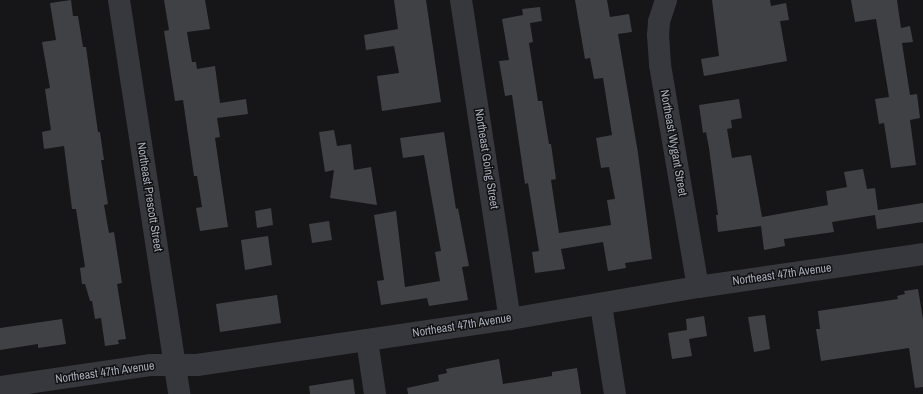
<!DOCTYPE html>
<html>
<head>
<meta charset="utf-8">
<style>
	body { margin:0 }
	#map { position:relative; width:923px; height:394px; overflow:hidden; background:#161618; font-family:"Archivo Narrow",sans-serif }
	div>[style] { position:absolute }
	[style*='--x'] { left:calc(var(--x)*1px); top:calc(var(--y)*1px); width:calc(var(--w)*1px); rotate:calc(var(--a)*1deg) }
	.building>* { inset:0; background:#404145 }
	.minor>* { height:22px; margin:-11px; padding:0 11px; transform-origin:11px; border-radius:11px; background:#37383d }
	span { translate:-50% -50%; white-space:nowrap; text-align:center; line-height:1.15; -webkit-text-stroke:3px #111113; paint-order:stroke }
	.street-label { font-size:12px; color:#a8adb8 }
</style>
</head>
<body>
<div id="map">
	<div class="building">
		<i style="clip-path:polygon(71px 0,73px 16px,78px 16px,83px 47px,86px 47px,98px 132px,100px 132px,104px 160px,101px 160px,108px 204px,104px 205px,109px 233px,114px 232px,122px 283px,117px 284px,126px 339px,118px 340px,119px 344px,105px 346px,101px 318px,95px 319px,92px 301px,90px 301px,85px 284px,82px 284px,80px 268px,85px 267px,76px 209px,72px 209px,64px 146px,44px 149px,42px 132px,51px 130px,45px 89px,50px 88px,42px 42px,56px 40px,50px 3px)"></i>
		<i style="clip-path:polygon(164px 0,205px 0,210px 29px,187px 32px,192px 62px,196px 62px,197px 69px,215px 66px,220px 103px,246px 99px,248px 114px,217px 118px,220px 137px,215px 138px,228px 227px,200px 231px,196px 208px,202px 207px,197px 176px,194px 176px,183px 100px,175px 101px,164px 31px,169px 30px)"></i>
		<i style="clip-path:polygon(394px 0,426px 0,441px 102px,382px 111px,377px 76px,399px 73px,394px 46px,366px 50px,364px 35px,398px 29px)"></i>
		<i style="clip-path:polygon(575px 0,607px 0,610px 17px,629px 14px,632px 32px,618px 34px,638px 153px,652px 259px,625px 263px,626px 268px,608px 271px,603px 242px,561px 249px,565px 269px,535px 273px,532px 252px,539px 251px,528px 183px,525px 184px,512px 95px,505px 96px,499px 61px,509px 60px,502px 19px,523px 15px,522px 9px,540px 7px,542px 21px,530px 23px,533px 42px,529px 43px,538px 101px,542px 101px,549px 144px,551px 144px,556px 179px,551px 180px,559px 233px,611px 225px,607px 200px,615px 199px,609px 167px,601px 168px,596px 138px,612px 135px,603px 78px,594px 79px,590px 58px,585px 59px)"></i>
		<i style="clip-path:polygon(712px 0,770px 0,771px 6px,786px 3px,789px 20px,780px 21px,787px 61px,704px 76px,701px 59px,719px 56px)"></i>
		<i style="clip-path:polygon(851px 0,897px 0,901px 28px,910px 26px,913px 42px,902px 43px,910px 95px,917px 94px,920px 118px,910px 120px,916px 165px,891px 168px,884px 123px,879px 124px,875px 99px,889px 97px,876px 19px,855px 22px)"></i>
		<i style="clip-path:polygon(739px 99px,742px 118px,731px 120px,732px 128px,727px 129px,732px 158px,751px 155px,762px 217px,828px 205px,826px 191px,847px 187px,844px 172px,863px 169px,867px 189px,875px 188px,878px 210px,923px 203px,923px 222px,877px 229px,875px 215px,832px 222px,834px 232px,784px 239px,785px 246px,764px 250px,761px 226px,718px 232px,716px 215px,718px 215px,709px 148px,706px 132px,703px 133px,699px 105px)"></i>
		<i style="clip-path:polygon(334px 130px,337px 146px,351px 144px,354px 170px,371px 167px,377px 205px,330px 198px,334px 170px,325px 172px,319px 132px)"></i>
		<i style="clip-path:polygon(444px 132px,456px 209px,458px 208px,469px 266px,462px 267px,468px 300px,429px 306px,427px 298px,381px 305px,377px 281px,384px 280px,374px 215px,396px 211px,405px 287px,440px 281px,435px 252px,441px 251px,424px 155px,403px 158px,400px 138px)"></i>
		<i style="clip-path:polygon(271px 208px,273px 225px,257px 228px,255px 211px)"></i>
		<i style="clip-path:polygon(329px 221px,332px 240px,312px 243px,309px 224px)"></i>
		<i style="clip-path:polygon(268px 236px,272px 265px,245px 270px,241px 240px)"></i>
		<i style="clip-path:polygon(918px 289px,923px 319px,923px 387px,915px 388px,909px 348px,821px 361px,816px 329px,820px 329px,818px 311px,898px 299px,897px 296px,905px 294px,904px 291px)"></i>
		<i style="clip-path:polygon(277px 295px,281px 323px,220px 332px,216px 304px)"></i>
		<i style="clip-path:polygon(765px 315px,770px 349px,754px 352px,748px 317px)"></i>
		<i style="clip-path:polygon(704px 316px,707px 336px,689px 339px,692px 356px,672px 359px,668px 333px,687px 330px,686px 319px)"></i>
		<i style="clip-path:polygon(62px 319px,66px 344px,38px 348px,38px 344px,0 350px,0 328px)"></i>
		<i style="clip-path:polygon(499px 359px,503px 384px,552px 376px,552px 372px,577px 368px,581px 394px,408px 394px,407px 388px,439px 381px,438px 375px,447px 373px,446px 369px)"></i>
		<i style="clip-path:polygon(353px 379px,355px 394px,310px 394px,309px 386px)"></i>
	</div>
	<div class="minor">
		<i style="--x:119;--y:0;--w:399;--a:81.3"></i>
		<i style="--x:461;--y:0;--w:323;--a:81.3"></i>
		<i style="--x:666;--y:0;--w:23;--a:108"></i>
		<i style="--x:659;--y:22;--w:13;--a:94"></i>
		<i style="--x:658;--y:35;--w:30;--a:86"></i>
		<i style="--x:660;--y:65;--w:225;--a:80.3"></i>
		<i style="--x:601;--y:305;--w:90;--a:81.1"></i>
		<i style="--x:367;--y:340;--w:55;--a:81.6"></i>
		<i style="--x:0;--y:387;--w:153;--a:-8.3"></i>
		<i style="--x:151;--y:365;--w:46;--a:0"></i>
		<i style="--x:197;--y:365;--w:316;--a:-8.4"></i>
		<i style="--x:510;--y:319;--w:191;--a:-9.7"></i>
		<i style="--x:698;--y:287;--w:227;--a:-8.3"></i>
	</div>
	<div class="street-label">
		<span style="left:673px;top:143px;rotate:80deg">Northeast Wygant Street</span>
		<span style="left:486px;top:159px;rotate:81deg">Northeast Going Street</span>
		<span style="left:149px;top:197px;rotate:81deg">Northeast Prescott Street</span>
		<span style="left:782px;top:275px;rotate:-8deg">Northeast 47th Avenue</span>
		<span style="left:462px;top:326px;rotate:-9deg">Northeast 47th Avenue</span>
		<span style="left:105px;top:373px;rotate:-8deg">Northeast 47th Avenue</span>
	</div>
</div>
</body>
</html>
